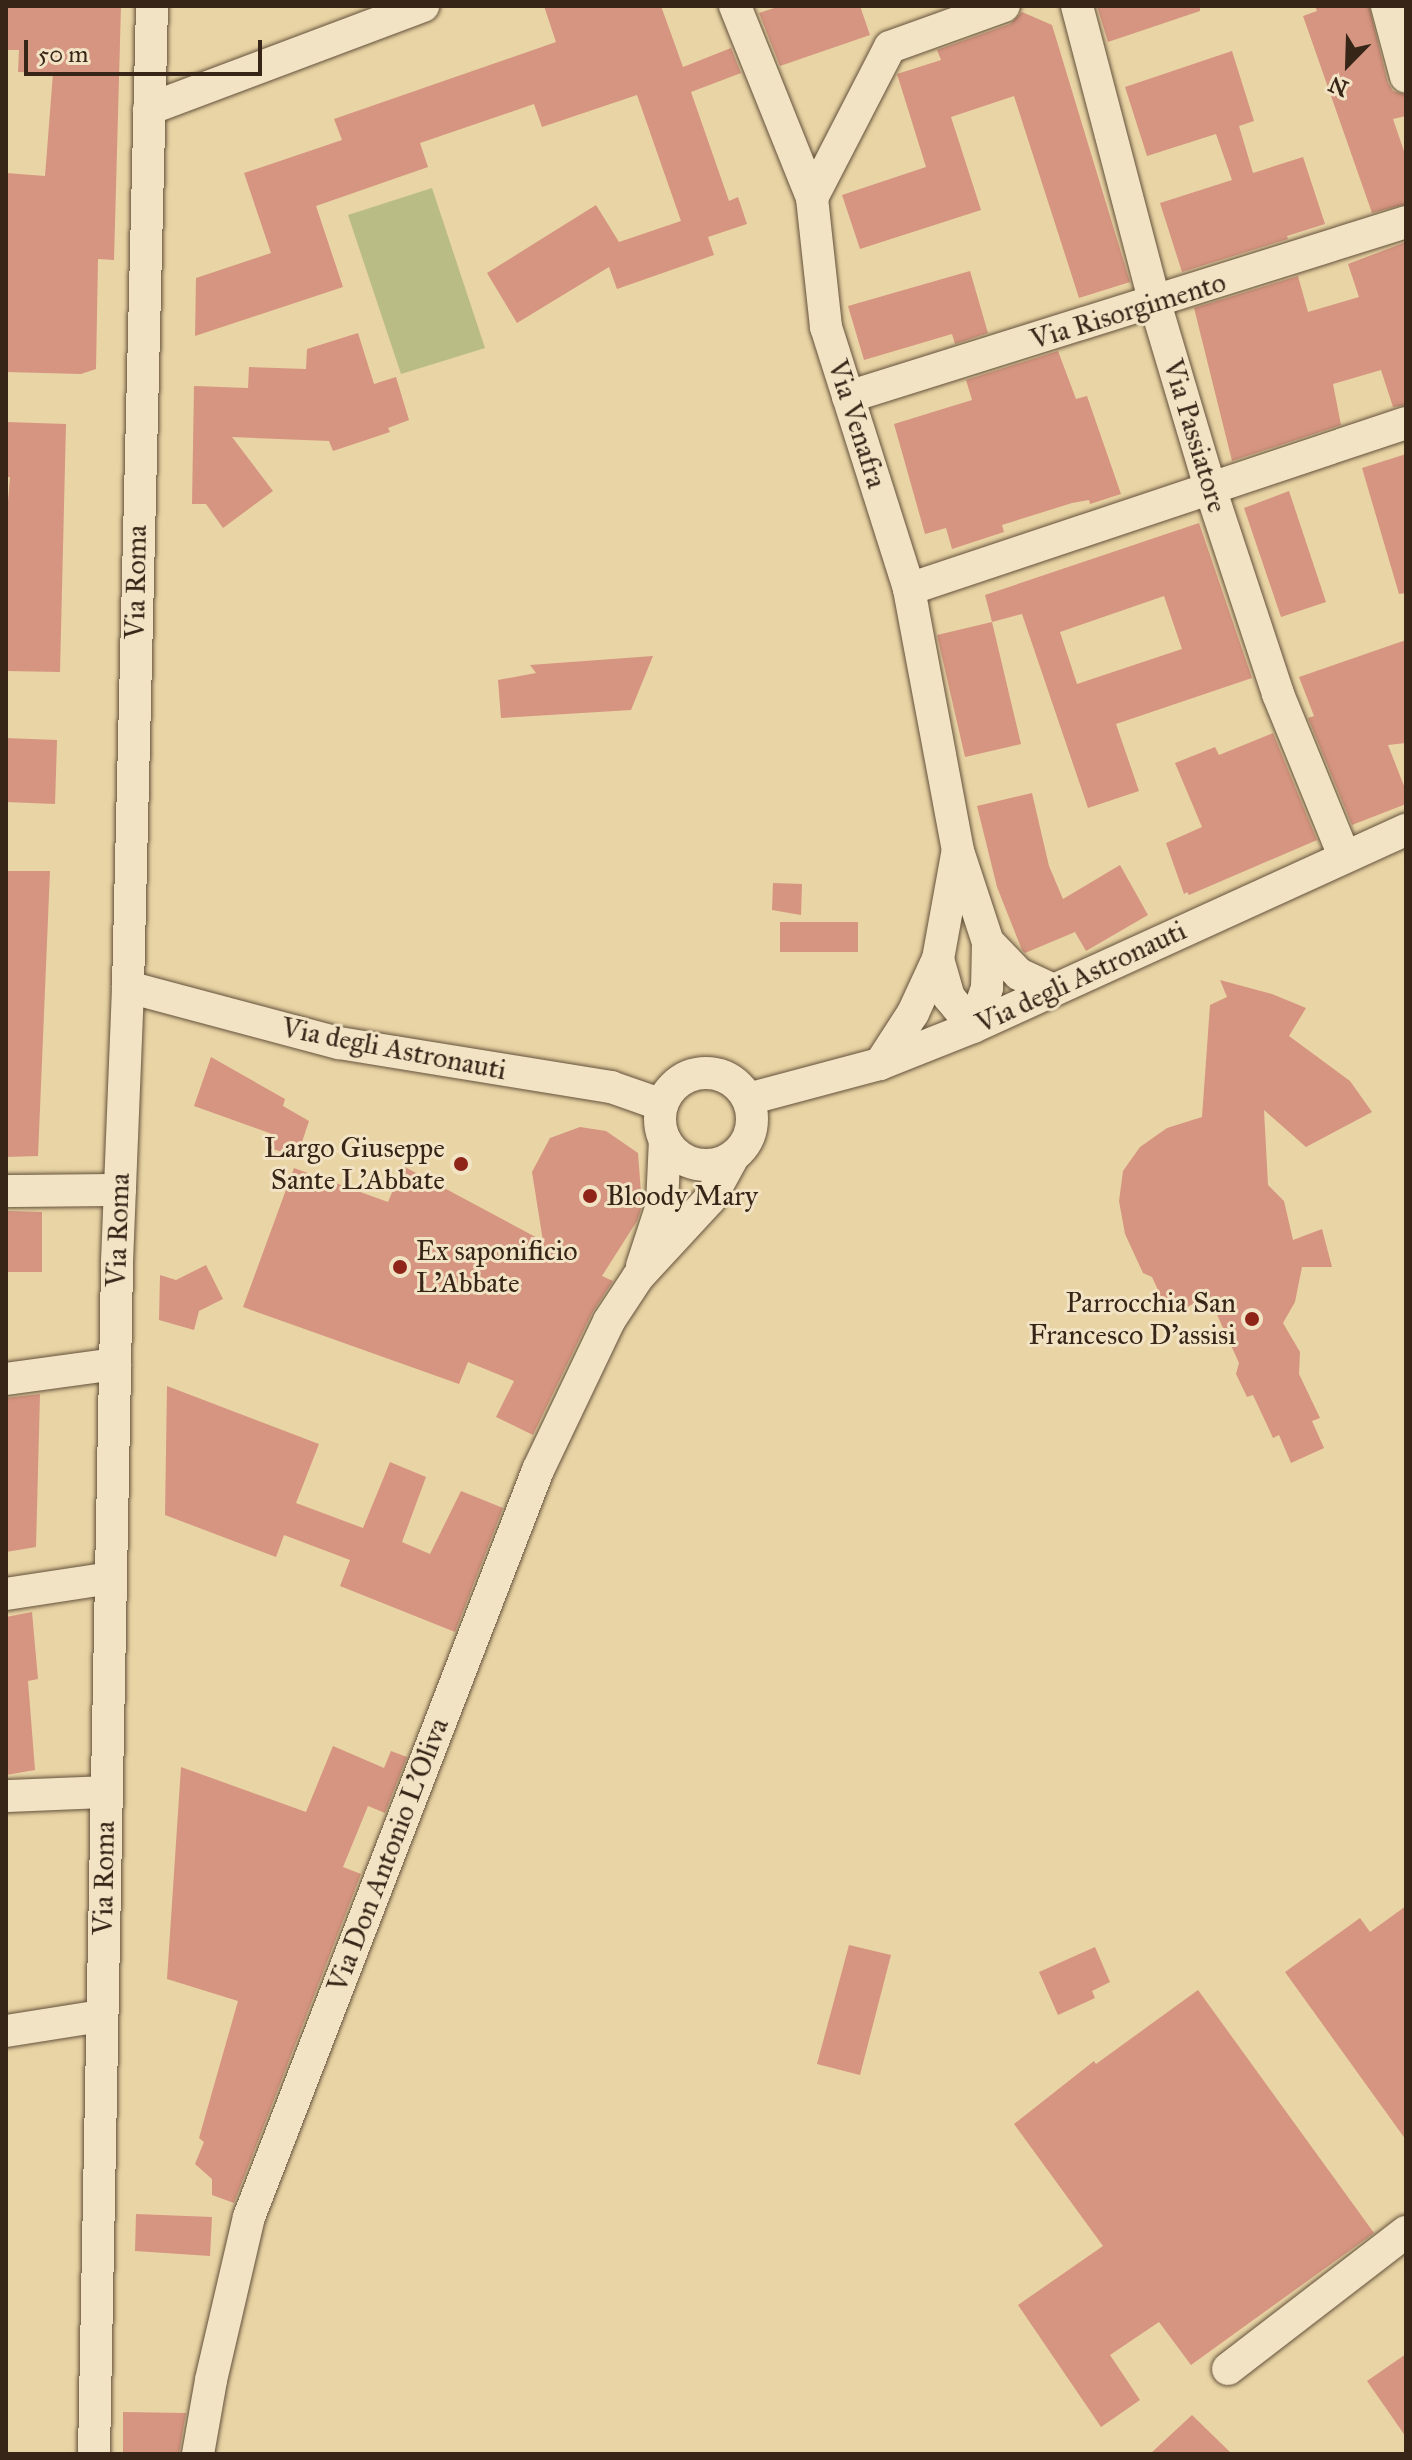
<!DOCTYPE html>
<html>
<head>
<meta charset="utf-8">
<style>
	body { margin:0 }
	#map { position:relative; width:1412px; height:2460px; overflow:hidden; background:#e9d4a5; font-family:"IM FELL Great Primer",serif }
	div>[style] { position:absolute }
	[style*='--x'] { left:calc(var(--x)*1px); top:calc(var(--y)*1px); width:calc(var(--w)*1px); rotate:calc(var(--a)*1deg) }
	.green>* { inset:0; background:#b9bc85 }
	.building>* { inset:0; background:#d69580 }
	.roads { filter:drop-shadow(0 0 2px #64513b) drop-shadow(0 0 2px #64513b) }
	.minor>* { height:32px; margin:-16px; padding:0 16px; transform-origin:16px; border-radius:16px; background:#f1e3c4 }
	.minor>.ring { margin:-16px; padding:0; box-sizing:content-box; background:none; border:32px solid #f1e3c4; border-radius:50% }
	.dots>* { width:22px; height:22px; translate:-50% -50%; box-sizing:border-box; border:4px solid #f1e3c4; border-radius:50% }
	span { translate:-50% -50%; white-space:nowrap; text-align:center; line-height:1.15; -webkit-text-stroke:6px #f1e3c4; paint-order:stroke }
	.street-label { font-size:28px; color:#372518 }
	.poi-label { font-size:28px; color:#372518 }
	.right { translate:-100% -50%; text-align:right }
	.left { translate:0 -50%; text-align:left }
	.frame { position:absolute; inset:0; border:8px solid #372518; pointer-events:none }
	.north { position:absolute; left:1308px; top:24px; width:80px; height:80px; -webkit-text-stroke:6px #f1e3c4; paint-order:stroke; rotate:203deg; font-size:22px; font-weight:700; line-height:32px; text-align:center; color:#372518 }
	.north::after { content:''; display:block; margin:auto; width:28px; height:36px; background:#372518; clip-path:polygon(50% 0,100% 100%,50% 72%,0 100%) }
	.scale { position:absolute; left:24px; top:40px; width:238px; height:36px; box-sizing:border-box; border:4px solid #372518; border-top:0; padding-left:10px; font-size:24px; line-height:28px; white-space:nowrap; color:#372518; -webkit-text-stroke:6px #f1e3c4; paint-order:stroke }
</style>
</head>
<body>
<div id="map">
	<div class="green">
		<i style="clip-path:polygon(432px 188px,485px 348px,401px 374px,348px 215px)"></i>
	</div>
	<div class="building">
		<i style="clip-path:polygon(6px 6px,121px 6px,114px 260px,98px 259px,96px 369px,81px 374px,6px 372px,6px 173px,45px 176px,53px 73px,18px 72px,19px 50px,6px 50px)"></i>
		<i style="clip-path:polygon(544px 6px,661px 6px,683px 67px,731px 48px,741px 73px,691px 92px,729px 201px,738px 197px,747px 224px,708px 237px,714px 255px,617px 289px,609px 267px,517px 323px,487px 273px,596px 205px,619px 242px,681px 221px,637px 95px,542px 127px,534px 104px,420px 143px,428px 167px,316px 206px,343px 287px,195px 336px,196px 278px,271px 253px,244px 173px,342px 140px,334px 119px,556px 42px)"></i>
		<i style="clip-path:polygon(780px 6px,860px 6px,870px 35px,780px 66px,759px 13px)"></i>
		<i style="clip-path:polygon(1097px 6px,1200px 6px,1200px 11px,1108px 42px)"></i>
		<i style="clip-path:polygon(1315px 6px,1369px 6px,1388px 83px,1393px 91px,1406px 95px,1406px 116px,1393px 119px,1406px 157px,1406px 204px,1372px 213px,1303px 16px,1317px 11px)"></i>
		<i style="clip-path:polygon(1022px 12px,1052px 25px,1130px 282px,1079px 298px,1014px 96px,951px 117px,981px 210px,860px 249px,842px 195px,926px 167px,897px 74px,941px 60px,937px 50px,1010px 24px)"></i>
		<i style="clip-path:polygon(1232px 51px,1254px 121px,1239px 126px,1253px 173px,1303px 157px,1325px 224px,1287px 236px,1288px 239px,1182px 272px,1160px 203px,1232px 180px,1216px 134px,1147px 156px,1125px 87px)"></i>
		<i style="clip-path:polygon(1406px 242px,1406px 405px,1393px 407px,1381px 370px,1333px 384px,1341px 425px,1232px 461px,1194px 308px,1298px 276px,1308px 312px,1359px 297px,1348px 264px)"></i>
		<i style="clip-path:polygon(970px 271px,988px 333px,955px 344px,952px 334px,864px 360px,848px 306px)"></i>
		<i style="clip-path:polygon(358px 333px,374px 384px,396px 377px,409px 420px,388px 428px,390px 432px,333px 451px,329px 441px,232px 437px,273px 491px,223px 528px,206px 504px,192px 504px,194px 386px,248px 388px,249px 367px,306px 369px,307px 349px)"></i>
		<i style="clip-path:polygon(1058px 351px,1076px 399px,1087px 396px,1121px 494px,1090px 504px,1089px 500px,1072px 503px,1002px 525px,1004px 532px,952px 549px,946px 528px,925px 534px,894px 424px,972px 400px,966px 380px)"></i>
		<i style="clip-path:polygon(6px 422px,66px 424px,60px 672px,6px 671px,6px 526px,10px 477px,6px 477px)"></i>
		<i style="clip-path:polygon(1406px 454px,1406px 593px,1399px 594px,1362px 468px)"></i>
		<i style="clip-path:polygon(1289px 491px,1326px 602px,1281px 617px,1244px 508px)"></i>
		<i style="clip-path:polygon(evenodd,1199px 523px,1252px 678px,1116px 724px,1139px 791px,1088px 808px,1022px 614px,992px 622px,985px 595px,1199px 523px,1164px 596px,1182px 649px,1077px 684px,1060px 632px,1164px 596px)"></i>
		<i style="clip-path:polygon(992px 622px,1021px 744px,965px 757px,937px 635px)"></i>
		<i style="clip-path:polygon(1406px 640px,1406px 743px,1388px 745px,1406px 791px,1406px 804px,1352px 825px,1308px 718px,1314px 716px,1299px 677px)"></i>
		<i style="clip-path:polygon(653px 656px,631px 710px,501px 718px,498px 680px,536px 673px,530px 665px)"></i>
		<i style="clip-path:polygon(1273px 733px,1317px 840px,1189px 895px,1187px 892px,1184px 894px,1166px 843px,1202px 827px,1175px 763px,1215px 747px,1219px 755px)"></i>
		<i style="clip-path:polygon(6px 738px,57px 740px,55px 804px,6px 802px)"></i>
		<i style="clip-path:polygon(1032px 793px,1049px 866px,1063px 899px,1120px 865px,1148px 915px,1086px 951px,1075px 932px,1025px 953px,1022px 950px,997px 887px,977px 806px)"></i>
		<i style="clip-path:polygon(6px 871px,50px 871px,38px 1156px,6px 1157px)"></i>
		<i style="clip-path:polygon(773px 883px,802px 884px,801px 915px,772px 910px)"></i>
		<i style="clip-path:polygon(780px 922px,858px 922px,858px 952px,780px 952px)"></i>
		<i style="clip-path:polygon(1220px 980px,1272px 994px,1306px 1008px,1289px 1036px,1350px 1081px,1372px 1112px,1306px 1147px,1264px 1110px,1268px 1185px,1284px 1201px,1293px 1240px,1322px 1229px,1332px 1267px,1302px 1267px,1295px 1302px,1283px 1323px,1300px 1352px,1299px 1374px,1320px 1418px,1312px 1421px,1324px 1448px,1291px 1463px,1279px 1435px,1273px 1438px,1253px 1395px,1247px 1397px,1236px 1374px,1239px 1363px,1209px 1297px,1180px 1310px,1174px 1296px,1163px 1301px,1152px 1277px,1143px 1273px,1125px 1234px,1119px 1201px,1123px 1171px,1140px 1147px,1167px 1128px,1202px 1117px,1210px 1005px,1227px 997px)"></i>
		<i style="clip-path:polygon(211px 1057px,285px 1099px,283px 1106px,309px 1121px,297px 1157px,267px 1147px,272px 1134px,194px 1106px)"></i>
		<i style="clip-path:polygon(580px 1127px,606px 1131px,638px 1153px,642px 1206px,637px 1221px,602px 1276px,613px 1281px,592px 1313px,533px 1435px,496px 1417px,514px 1381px,468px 1362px,459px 1384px,243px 1307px,294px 1168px,388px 1202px,403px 1166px,543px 1241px,532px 1172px,550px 1138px)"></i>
		<i style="clip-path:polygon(6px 1211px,42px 1212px,42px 1272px,6px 1272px)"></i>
		<i style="clip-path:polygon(206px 1265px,223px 1299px,199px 1311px,194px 1330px,159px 1320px,160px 1275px,176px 1280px)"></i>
		<i style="clip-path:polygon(167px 1386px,319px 1444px,296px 1503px,363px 1528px,390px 1462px,426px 1477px,402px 1542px,430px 1554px,461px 1491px,503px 1508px,455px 1632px,340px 1586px,350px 1560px,284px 1535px,276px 1557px,165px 1515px)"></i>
		<i style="clip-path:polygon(40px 1394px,36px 1547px,6px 1552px,6px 1398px)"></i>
		<i style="clip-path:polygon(32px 1612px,38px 1679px,28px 1681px,35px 1770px,6px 1775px,6px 1617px)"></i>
		<i style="clip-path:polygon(333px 1746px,384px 1768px,391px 1751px,407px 1757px,385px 1813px,368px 1806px,343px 1867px,361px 1874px,234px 2203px,212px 2195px,212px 2179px,195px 2164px,204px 2142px,199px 2138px,238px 2001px,167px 1979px,181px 1767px,306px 1812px)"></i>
		<i style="clip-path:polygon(1406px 1906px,1406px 2140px,1285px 1972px,1360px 1918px,1370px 1932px)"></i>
		<i style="clip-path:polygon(849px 1945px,891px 1955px,860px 2075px,817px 2064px)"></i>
		<i style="clip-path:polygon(1095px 1947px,1110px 1982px,1092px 1991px,1095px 1998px,1058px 2015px,1039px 1972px)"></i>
		<i style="clip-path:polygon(1198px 1990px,1374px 2233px,1191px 2365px,1159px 2322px,1110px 2355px,1140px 2400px,1101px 2427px,1018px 2305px,1103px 2246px,1014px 2124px,1094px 2061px,1096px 2064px)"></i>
		<i style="clip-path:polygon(136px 2214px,212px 2217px,210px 2256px,135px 2251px)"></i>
		<i style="clip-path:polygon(1406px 2354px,1406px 2437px,1367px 2381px)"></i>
		<i style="clip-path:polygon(123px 2412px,186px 2413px,179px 2454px,123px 2454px)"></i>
		<i style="clip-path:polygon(1192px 2415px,1232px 2454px,1150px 2454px)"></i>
	</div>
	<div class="roads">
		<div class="minor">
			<i style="--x:735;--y:6;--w:207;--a:68.1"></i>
			<i style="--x:812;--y:198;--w:130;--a:83.8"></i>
			<i style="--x:826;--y:327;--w:275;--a:72.4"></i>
			<i style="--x:909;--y:589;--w:267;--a:79.4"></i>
			<i style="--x:958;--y:851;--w:96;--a:71.8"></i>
			<i style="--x:988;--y:942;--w:46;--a:91.2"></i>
			<i style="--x:987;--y:988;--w:41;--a:109.7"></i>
			<i style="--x:1077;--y:6;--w:307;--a:75.3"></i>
			<i style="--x:1155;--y:303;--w:193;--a:73.4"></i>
			<i style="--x:1210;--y:488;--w:217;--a:71.7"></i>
			<i style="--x:1278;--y:694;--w:175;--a:67.8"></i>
			<i style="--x:1387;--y:6;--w:73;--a:75"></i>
			<i style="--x:149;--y:109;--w:293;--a:-20.6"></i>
			<i style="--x:812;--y:198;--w:170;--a:-62.7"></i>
			<i style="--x:890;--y:47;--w:121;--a:-19.8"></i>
			<i style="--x:848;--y:397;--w:585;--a:-17.41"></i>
			<i style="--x:909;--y:589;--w:524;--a:-18.47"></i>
			<i style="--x:988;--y:942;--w:45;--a:45.9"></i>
			<i style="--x:1019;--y:974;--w:38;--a:25"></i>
			<i style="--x:938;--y:959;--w:40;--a:74"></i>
			<i style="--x:949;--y:997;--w:38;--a:51"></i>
			<i style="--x:128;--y:987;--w:218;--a:14.9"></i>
			<i style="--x:339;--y:1043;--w:276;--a:9.2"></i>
			<i style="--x:611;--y:1087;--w:54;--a:19.4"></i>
			<i style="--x:880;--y:1064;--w:61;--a:-57.1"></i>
			<i style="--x:913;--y:1013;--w:60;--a:-65.2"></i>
			<i style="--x:938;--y:959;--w:107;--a:-79.7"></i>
			<i class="ring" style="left:660px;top:1073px;width:60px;height:60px"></i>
			<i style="--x:748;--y:1099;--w:137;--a:-14.9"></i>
			<i style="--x:880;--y:1064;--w:100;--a:-21.7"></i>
			<i style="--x:973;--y:1027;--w:476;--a:-24.5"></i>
			<i style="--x:6;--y:1191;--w:114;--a:-0.5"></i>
			<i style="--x:642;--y:1266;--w:64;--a:-71.8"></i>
			<i style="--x:662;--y:1205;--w:65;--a:-87.4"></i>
			<i style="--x:6;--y:1379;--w:110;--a:-7.8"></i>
			<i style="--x:6;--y:1594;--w:105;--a:-8.7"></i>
			<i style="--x:6;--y:1796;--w:99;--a:-2.3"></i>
			<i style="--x:6;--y:2031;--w:96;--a:-9"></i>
			<i style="--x:1228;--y:2369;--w:225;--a:-37.6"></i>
			<i style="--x:94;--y:2454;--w:1192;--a:-88.89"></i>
			<i style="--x:117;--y:1262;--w:275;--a:-87.7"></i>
			<i style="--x:128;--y:987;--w:981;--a:-88.6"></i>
			<i style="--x:198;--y:2454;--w:75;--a:-80"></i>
			<i style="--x:211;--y:2380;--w:167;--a:-76.9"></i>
			<i style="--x:249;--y:2217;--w:801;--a:-68.85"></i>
			<i style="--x:538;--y:1470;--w:165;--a:-64.5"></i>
			<i style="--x:609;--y:1321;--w:53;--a:-56.6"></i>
			<i style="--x:638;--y:1277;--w:106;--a:-47.3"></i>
			<i style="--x:710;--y:1199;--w:48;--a:-61.3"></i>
		</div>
	</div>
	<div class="dots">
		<i style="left:461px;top:1164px;background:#8f2418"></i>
		<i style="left:590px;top:1196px;background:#8f2418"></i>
		<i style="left:400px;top:1267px;background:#8f2418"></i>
		<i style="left:1252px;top:1319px;background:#8f2418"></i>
	</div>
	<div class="street-label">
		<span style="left:1128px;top:311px;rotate:-17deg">Via Risorgimento</span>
		<span style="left:857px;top:424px;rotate:72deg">Via Venafra</span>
		<span style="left:1195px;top:436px;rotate:73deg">Via Passiatore</span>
		<span style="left:136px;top:582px;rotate:-89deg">Via Roma</span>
		<span style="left:1081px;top:977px;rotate:-25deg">Via degli Astronauti</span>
		<span style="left:394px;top:1049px;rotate:11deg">Via degli Astronauti</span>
		<span style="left:118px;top:1230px;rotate:-88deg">Via Roma</span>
		<span style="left:388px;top:1855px;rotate:-69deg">Via Don Antonio L'Oliva</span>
		<span style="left:104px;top:1878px;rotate:-89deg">Via Roma</span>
	</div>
	<div class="poi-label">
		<span class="right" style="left:445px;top:1164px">Largo Giuseppe<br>Sante L'Abbate</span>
		<span class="left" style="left:606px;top:1196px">Bloody Mary</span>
		<span class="left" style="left:416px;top:1267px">Ex saponificio<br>L'Abbate</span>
		<span class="right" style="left:1236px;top:1319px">Parrocchia San<br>Francesco D'assisi</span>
	</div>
	<div class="frame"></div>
	<div class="north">N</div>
	<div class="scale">50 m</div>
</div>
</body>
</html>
